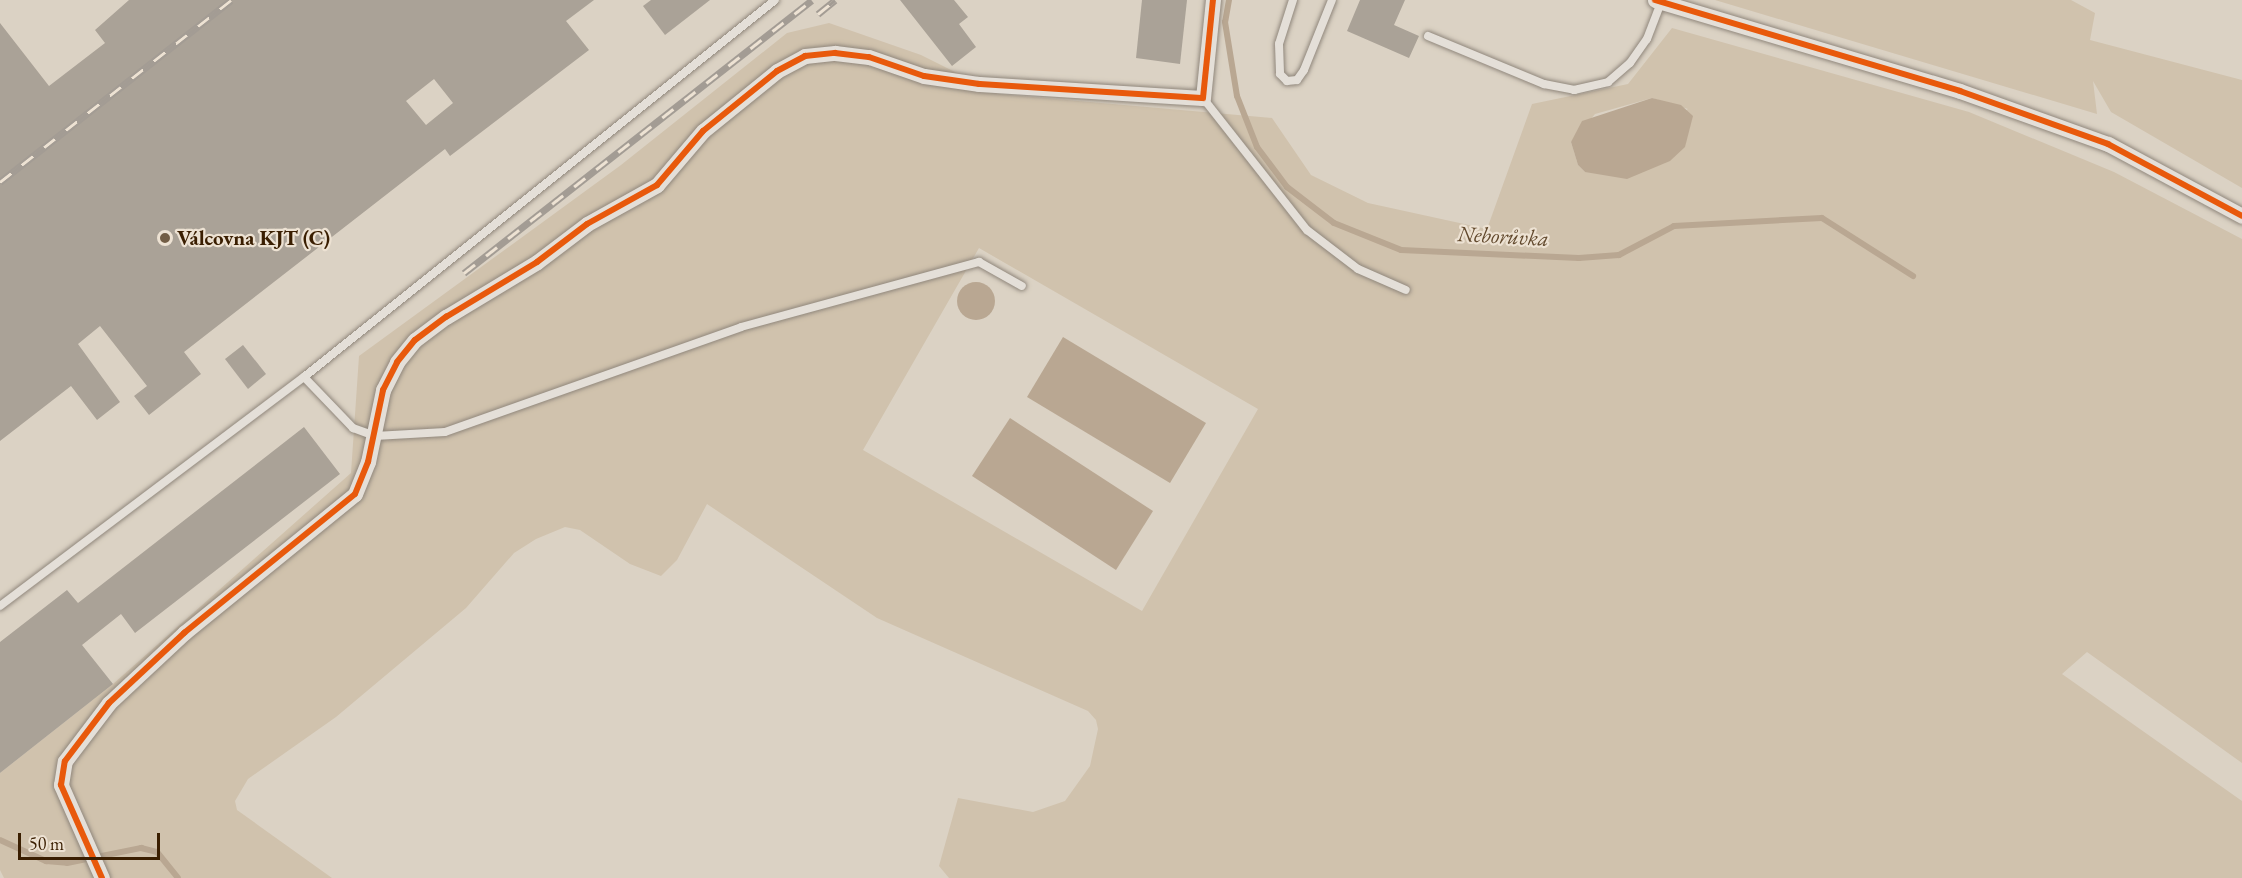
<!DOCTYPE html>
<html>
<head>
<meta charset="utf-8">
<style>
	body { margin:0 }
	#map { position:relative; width:2242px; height:878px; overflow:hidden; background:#dbd2c4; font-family:"EB Garamond",serif }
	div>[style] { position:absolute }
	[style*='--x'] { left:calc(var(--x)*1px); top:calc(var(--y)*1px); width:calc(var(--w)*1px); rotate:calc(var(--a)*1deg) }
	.green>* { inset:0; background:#d0c2ad }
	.water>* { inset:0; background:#b9a792 }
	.round { border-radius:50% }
	.stream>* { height:6px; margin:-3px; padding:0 3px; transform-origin:3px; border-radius:3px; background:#b9a792 }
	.building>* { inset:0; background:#aaa297 }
	.roads { filter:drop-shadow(0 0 2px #90877c) drop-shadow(0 0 2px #90877c) }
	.service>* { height:8px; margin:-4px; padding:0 4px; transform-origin:4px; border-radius:4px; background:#e4dfd8 }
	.minor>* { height:15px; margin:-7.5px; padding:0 7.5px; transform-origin:7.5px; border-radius:7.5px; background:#e4dfd8 }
	.rail>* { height:7px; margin-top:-3.5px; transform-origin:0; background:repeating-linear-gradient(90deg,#ede2d3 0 14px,#a39c94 0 28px); box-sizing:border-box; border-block:2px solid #a39c94 }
	.cycleway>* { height:6px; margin:-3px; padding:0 3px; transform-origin:3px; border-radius:3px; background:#e8590c }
	.dots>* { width:16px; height:16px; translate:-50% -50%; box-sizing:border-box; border:3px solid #ede2d3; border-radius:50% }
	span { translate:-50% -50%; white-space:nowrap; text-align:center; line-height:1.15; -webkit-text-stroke:4.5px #ede2d3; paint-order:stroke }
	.poi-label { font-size:21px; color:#3a1e01; font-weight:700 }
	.left { translate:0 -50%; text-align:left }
	.water-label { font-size:22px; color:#61482c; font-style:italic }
	.scale { position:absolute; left:18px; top:833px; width:142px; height:27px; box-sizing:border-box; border:3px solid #3a1e01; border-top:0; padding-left:8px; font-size:18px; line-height:21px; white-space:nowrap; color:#3a1e01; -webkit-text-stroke:4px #ede2d3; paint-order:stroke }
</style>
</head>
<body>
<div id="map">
	<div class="green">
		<i style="clip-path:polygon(1715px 0,2071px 0,2095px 13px,2090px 40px,2242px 80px,2242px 188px,2111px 112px,2093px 81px,2097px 114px)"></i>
		<i style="clip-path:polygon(evenodd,829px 23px,921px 55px,999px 94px,1272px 118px,1311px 175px,1368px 203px,1487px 229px,1532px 104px,1628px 84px,1672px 28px,1969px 112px,2114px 172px,2242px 239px,2242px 763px,2087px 652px,2062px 674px,2242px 801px,2242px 878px,949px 878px,939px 866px,958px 798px,1033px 812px,1065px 801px,1090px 766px,1098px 729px,1096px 720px,1088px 711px,877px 618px,707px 504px,677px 560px,661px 576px,630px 564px,580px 530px,565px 527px,536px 539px,514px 553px,466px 608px,336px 717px,248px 779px,235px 801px,237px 810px,332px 878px,4px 878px,0 870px,0 773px,113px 684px,351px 473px,359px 356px,621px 165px,787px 33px,829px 23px,1652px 98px,1688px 109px,1585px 172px,1578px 165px,1571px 142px,1595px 114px,1652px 98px,829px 23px,979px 248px,1258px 409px,1142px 611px,863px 450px,979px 248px)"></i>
	</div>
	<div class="water">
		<i style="clip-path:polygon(1652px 98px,1681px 105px,1693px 116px,1685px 147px,1670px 161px,1627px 179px,1585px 172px,1578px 165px,1571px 142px,1582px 121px)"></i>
		<i class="round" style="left:957px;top:282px;width:38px;height:38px"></i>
		<i style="clip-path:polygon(1063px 337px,1206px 423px,1170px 483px,1027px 397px)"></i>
		<i style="clip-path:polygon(1010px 418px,1153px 511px,1116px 570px,972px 476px)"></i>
	</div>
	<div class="stream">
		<i style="--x:1229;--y:0;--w:22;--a:100"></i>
		<i style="--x:1225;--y:22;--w:75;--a:80.8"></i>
		<i style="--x:1237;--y:96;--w:55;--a:68.6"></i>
		<i style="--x:1257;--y:147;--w:50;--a:53.1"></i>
		<i style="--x:1287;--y:187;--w:59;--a:37.5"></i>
		<i style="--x:1334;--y:223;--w:72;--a:21.9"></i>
		<i style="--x:1401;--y:250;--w:178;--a:2.6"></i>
		<i style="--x:1579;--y:258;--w:40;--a:-4.3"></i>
		<i style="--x:1619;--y:255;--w:62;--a:-27.8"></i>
		<i style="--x:1674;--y:226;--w:148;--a:-3.1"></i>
		<i style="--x:1822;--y:218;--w:108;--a:32.5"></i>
		<i style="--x:0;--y:840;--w:51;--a:24.5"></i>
		<i style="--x:46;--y:861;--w:21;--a:5"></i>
		<i style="--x:67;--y:863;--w:76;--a:-11.5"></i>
		<i style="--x:141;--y:848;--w:16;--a:14"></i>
		<i style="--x:157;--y:852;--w:33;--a:51"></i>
	</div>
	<div class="building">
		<i style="clip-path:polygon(evenodd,129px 0,594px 0,566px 21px,589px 50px,450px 156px,445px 149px,184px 352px,201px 374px,149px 415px,134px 396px,147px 386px,100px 326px,78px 344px,120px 402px,97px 420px,71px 386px,0 441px,0 23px,49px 86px,105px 43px,95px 30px,129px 0,434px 79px,453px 103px,426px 125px,406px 101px,434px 79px)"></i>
		<i style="clip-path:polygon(651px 0,710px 0,665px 35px,643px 6px)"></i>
		<i style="clip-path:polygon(900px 0,954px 0,968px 17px,959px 24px,976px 47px,952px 66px)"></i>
		<i style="clip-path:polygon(1142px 0,1187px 0,1180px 64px,1136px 58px)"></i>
		<i style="clip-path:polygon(1360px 0,1405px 0,1394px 25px,1419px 36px,1409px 58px,1347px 31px)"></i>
		<i style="clip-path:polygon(243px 345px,266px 374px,248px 389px,225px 359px)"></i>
		<i style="clip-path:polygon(304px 427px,340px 474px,135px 633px,121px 614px,82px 645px,113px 684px,0 773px,0 642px,67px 590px,78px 603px)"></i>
	</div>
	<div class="roads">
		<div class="service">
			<i style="--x:1293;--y:0;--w:46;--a:107.7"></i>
			<i style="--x:1279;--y:44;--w:30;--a:88"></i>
			<i style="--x:1280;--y:74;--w:10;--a:45"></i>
			<i style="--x:1287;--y:81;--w:10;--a:-6"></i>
			<i style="--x:1297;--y:80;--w:12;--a:-55"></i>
			<i style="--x:1304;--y:70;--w:75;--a:-68.2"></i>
			<i style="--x:1428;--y:36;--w:126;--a:22.5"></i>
			<i style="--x:1544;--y:84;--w:31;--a:11"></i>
			<i style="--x:1574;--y:90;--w:35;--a:-13"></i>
			<i style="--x:1608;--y:82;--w:29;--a:-41"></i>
			<i style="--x:1630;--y:63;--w:29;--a:-55"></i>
			<i style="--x:1647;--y:39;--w:40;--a:-69"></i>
			<i style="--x:1203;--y:98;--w:168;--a:51.8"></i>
			<i style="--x:1307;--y:230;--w:64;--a:37.4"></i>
			<i style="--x:1358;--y:269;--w:52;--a:23.6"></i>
			<i style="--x:304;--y:377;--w:71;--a:46.1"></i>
			<i style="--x:353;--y:428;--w:23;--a:20"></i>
			<i style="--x:375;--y:436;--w:70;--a:-3.3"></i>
			<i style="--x:445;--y:432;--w:314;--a:-19.5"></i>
			<i style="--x:741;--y:327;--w:247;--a:-15.3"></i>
			<i style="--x:979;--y:262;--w:49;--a:29.2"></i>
			<i style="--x:0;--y:606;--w:381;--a:-37"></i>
			<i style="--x:304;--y:377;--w:603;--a:-38.67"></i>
		</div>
		<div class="minor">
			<i style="--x:1655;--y:0;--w:318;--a:16.6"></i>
			<i style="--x:1960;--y:91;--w:157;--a:19.7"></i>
			<i style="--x:2108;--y:144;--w:152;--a:28.2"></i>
			<i style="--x:102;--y:878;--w:102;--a:-113.8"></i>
			<i style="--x:61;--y:785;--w:24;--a:-81"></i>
			<i style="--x:65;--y:761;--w:73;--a:-52.8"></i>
			<i style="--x:109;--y:703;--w:103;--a:-43"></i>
			<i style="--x:184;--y:633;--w:220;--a:-39.1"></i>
			<i style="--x:355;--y:494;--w:35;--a:-68"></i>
			<i style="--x:368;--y:462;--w:74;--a:-78.2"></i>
			<i style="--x:383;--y:390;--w:31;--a:-63"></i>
			<i style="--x:397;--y:362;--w:28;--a:-51"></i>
			<i style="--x:415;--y:340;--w:39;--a:-37"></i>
			<i style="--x:446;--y:317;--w:106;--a:-31.1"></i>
			<i style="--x:537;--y:262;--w:63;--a:-37.2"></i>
			<i style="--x:587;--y:224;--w:80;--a:-29.1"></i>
			<i style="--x:657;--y:185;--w:71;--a:-49.6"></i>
			<i style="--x:703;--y:131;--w:95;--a:-39"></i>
			<i style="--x:777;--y:71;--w:32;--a:-28"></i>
			<i style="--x:805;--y:56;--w:30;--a:-6"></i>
			<i style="--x:835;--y:53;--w:34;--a:7"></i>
			<i style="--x:869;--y:57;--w:58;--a:19.1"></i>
			<i style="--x:924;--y:76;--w:56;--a:8.3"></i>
			<i style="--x:979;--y:84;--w:224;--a:3.6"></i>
			<i style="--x:1203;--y:98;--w:99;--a:-84.2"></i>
		</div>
	</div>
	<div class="rail">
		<i style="--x:818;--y:14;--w:22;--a:-39"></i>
		<i style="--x:0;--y:182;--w:294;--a:-38.2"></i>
		<i style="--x:464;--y:273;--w:442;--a:-38.1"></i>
	</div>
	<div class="cycleway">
		<i style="--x:1655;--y:0;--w:318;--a:16.6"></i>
		<i style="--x:1960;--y:91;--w:157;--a:19.7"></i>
		<i style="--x:2108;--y:144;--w:152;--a:28.2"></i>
		<i style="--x:102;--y:878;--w:102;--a:-113.8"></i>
		<i style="--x:61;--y:785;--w:24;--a:-81"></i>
		<i style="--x:65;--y:761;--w:73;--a:-52.8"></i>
		<i style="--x:109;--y:703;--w:103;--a:-43"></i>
		<i style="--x:184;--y:633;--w:220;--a:-39.1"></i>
		<i style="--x:355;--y:494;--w:35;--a:-68"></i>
		<i style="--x:368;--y:462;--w:74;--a:-78.2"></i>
		<i style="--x:383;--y:390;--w:31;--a:-63"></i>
		<i style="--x:397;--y:362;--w:28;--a:-51"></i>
		<i style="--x:415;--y:340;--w:39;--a:-37"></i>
		<i style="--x:446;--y:317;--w:106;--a:-31.1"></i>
		<i style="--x:537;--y:262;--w:63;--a:-37.2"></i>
		<i style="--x:587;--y:224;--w:80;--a:-29.1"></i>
		<i style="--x:657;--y:185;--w:71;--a:-49.6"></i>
		<i style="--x:703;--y:131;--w:95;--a:-39"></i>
		<i style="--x:777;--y:71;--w:32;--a:-28"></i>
		<i style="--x:805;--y:56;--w:30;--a:-6"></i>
		<i style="--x:835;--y:53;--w:34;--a:7"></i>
		<i style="--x:869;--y:57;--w:58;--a:19.1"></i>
		<i style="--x:924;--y:76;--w:56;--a:8.3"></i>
		<i style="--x:979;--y:84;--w:224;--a:3.6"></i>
		<i style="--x:1203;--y:98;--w:99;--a:-84.2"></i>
	</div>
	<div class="dots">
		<i style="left:165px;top:238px;background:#725d45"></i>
	</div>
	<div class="poi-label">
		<span class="left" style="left:177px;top:238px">Válcovna KJT (C)</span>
	</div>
	<div class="water-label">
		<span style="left:1503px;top:236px;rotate:3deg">Neborůvka</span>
	</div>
	<div class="scale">50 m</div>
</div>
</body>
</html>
